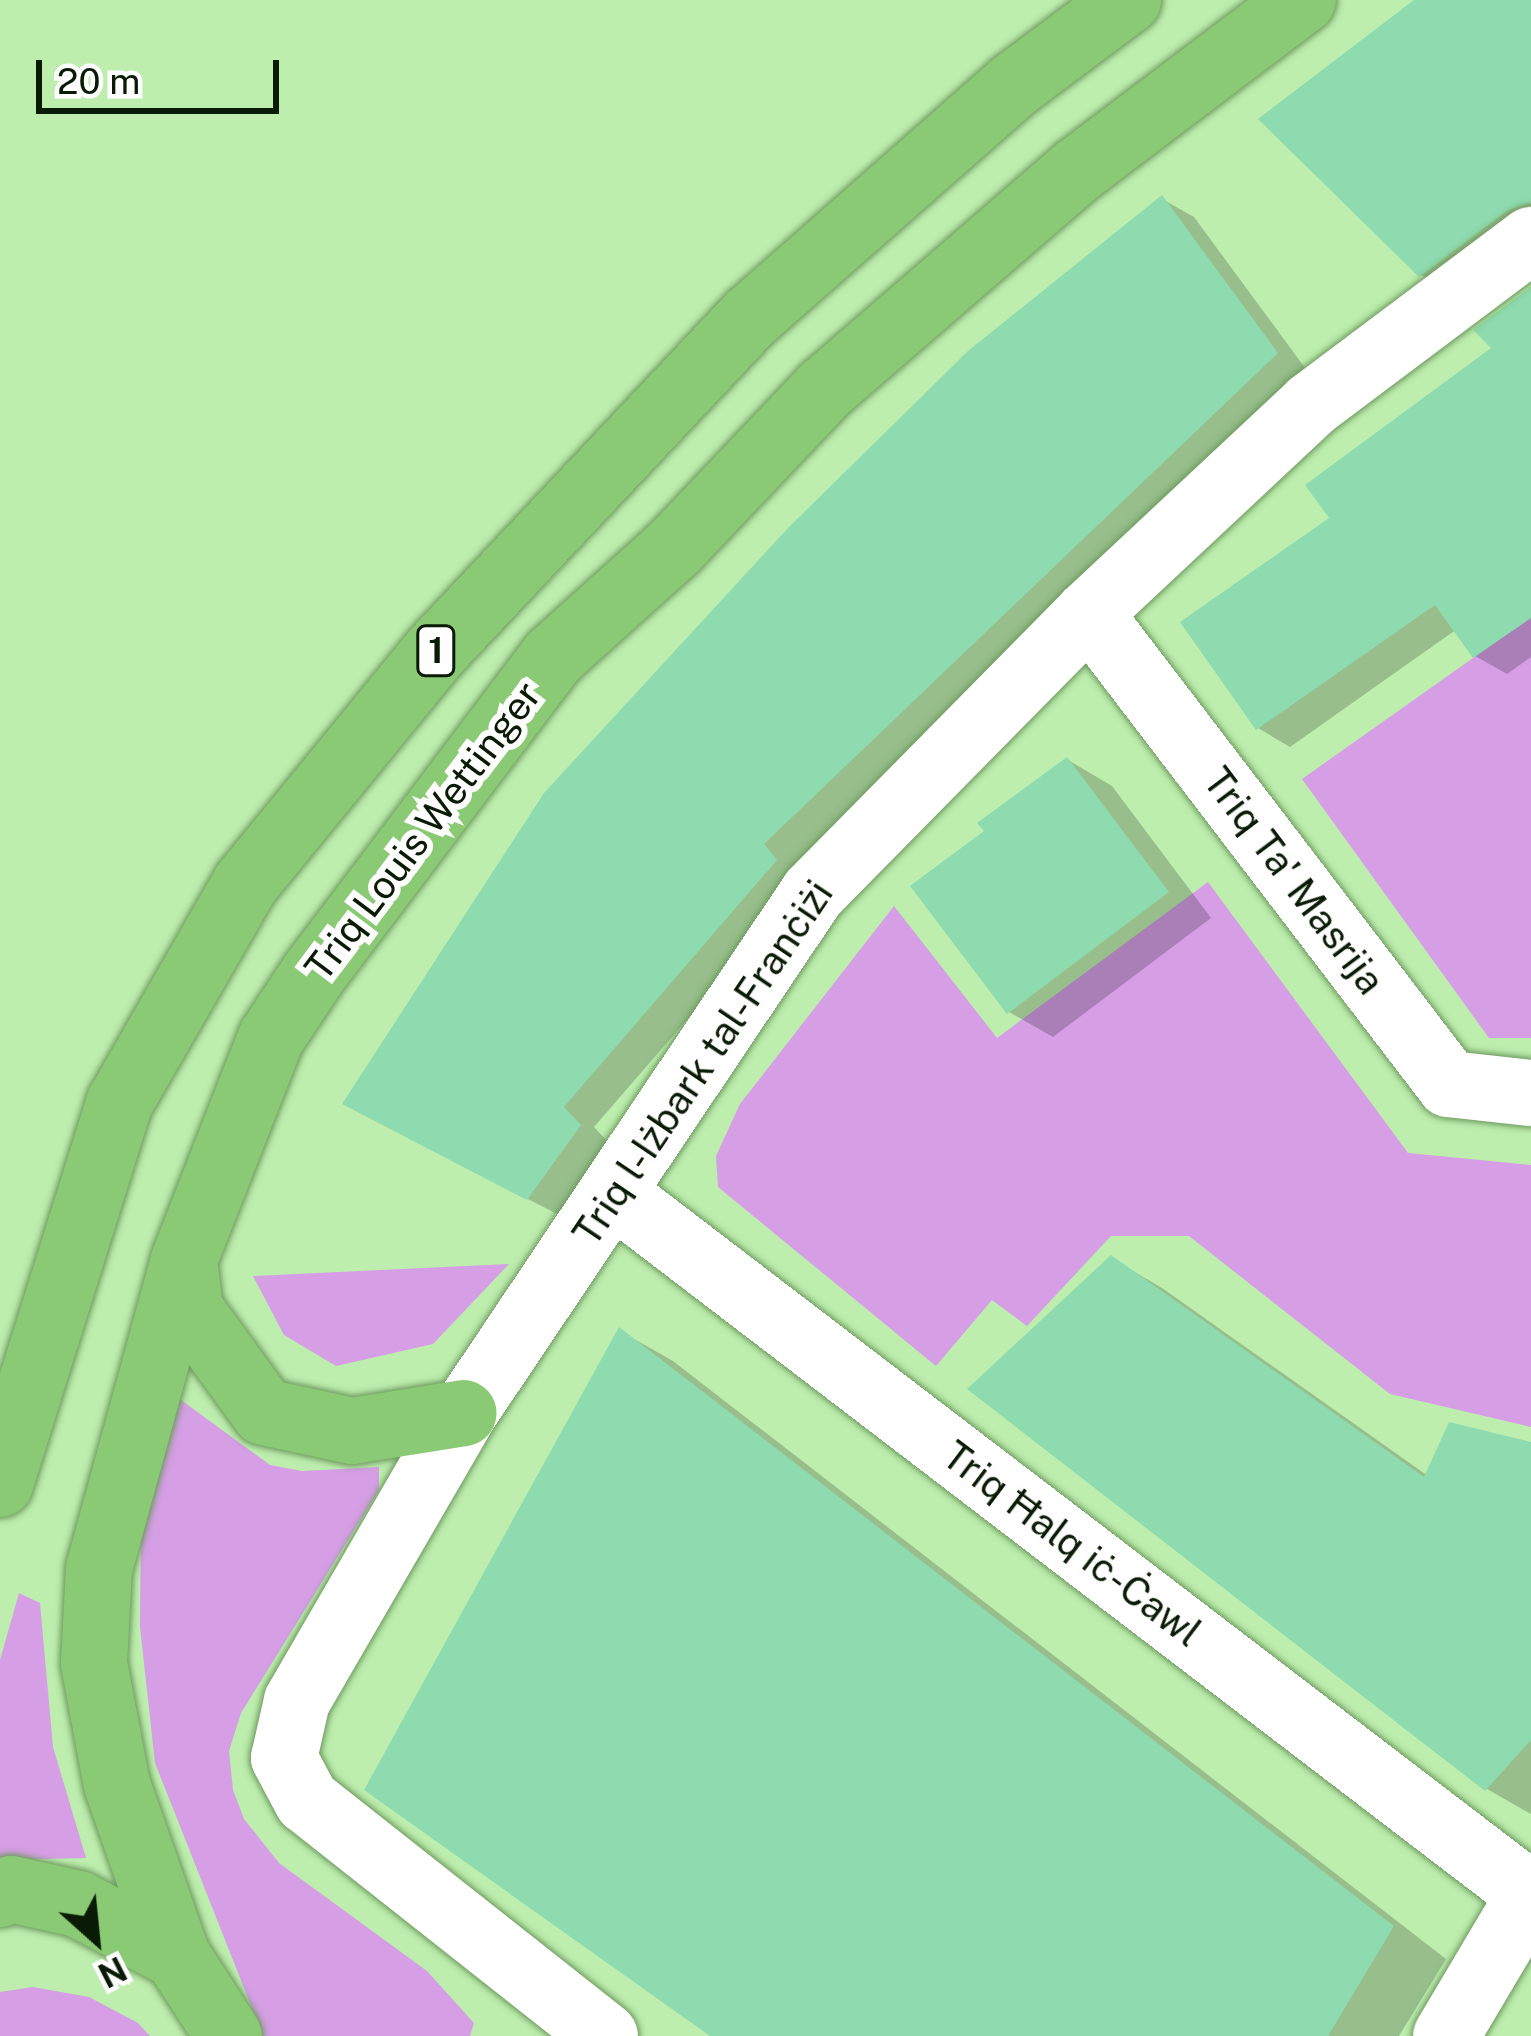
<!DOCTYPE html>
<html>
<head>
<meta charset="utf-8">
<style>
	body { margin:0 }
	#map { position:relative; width:1531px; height:2036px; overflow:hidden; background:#bdeeae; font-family:"Public Sans",sans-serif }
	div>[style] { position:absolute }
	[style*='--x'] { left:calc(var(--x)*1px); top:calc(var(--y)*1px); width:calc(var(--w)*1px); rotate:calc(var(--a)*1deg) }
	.green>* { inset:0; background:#d59ee5 }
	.shadow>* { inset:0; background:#0003 }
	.building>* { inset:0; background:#8edbaf }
	.roads { filter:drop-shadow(0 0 3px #6d9a5e) drop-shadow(0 0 3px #6d9a5e) }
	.minor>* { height:66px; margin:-33px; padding:0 33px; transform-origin:33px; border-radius:33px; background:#fff }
	.trunk>* { height:66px; margin:-33px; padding:0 33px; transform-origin:33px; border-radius:33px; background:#8bca74 }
	span { translate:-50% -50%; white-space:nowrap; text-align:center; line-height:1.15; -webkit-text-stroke:12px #fefefe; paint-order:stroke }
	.shield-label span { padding:3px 9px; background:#fefefe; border:3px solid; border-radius:9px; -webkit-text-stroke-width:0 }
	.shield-label { font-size:36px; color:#091b04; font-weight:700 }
	.street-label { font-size:39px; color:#091b04 }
	.north { position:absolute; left:36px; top:1880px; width:120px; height:120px; -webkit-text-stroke:9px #fefefe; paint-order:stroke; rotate:153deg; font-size:33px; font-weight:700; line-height:48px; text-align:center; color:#091b04 }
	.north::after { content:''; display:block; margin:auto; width:42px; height:54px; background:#091b04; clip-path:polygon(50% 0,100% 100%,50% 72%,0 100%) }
	.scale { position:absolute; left:36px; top:60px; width:243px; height:54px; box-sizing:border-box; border:6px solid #091b04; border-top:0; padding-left:15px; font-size:36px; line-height:42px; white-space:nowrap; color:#091b04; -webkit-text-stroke:9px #fefefe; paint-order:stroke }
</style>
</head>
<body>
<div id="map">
	<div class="green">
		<i style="clip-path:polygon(1531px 617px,1531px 1038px,1489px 1038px,1302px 779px)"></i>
		<i style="clip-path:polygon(1208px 882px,1408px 1153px,1531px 1165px,1531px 1427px,1390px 1394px,1189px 1236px,1111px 1236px,1027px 1326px,992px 1300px,936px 1366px,718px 1187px,716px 1156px,740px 1104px,894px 906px,997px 1038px)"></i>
		<i style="clip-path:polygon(509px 1264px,433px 1344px,336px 1366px,284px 1335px,253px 1276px)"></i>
		<i style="clip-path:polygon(181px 1400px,270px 1465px,302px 1471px,379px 1467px,379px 1490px,241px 1713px,229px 1751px,233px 1790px,244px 1819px,279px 1863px,427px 1971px,474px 2023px,470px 2036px,263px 2036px,155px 1763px,140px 1627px,141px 1511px,168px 1406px)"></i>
		<i style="clip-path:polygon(19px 1593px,40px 1603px,53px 1747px,86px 1858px,0 1860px,0 1660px)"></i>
		<i style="clip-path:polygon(33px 1987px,89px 1997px,138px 2023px,150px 2036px,0 2036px,0 1992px)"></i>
	</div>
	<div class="shadow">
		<i style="clip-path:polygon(1419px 0,1531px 0,1531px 239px,1453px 293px,1421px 275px)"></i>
		<i style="clip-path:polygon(1162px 199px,1194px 217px,1308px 372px,794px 864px,808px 880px,594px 1127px,611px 1145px,561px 1216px,377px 1121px)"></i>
		<i style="clip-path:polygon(1531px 290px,1531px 657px,1507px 674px,1475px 656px,1457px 629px,1290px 747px,1258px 728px,1333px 518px,1496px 349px)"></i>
		<i style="clip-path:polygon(1068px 760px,1112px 786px,1211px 918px,1053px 1037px,1009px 1012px,988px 832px)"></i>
		<i style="clip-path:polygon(1111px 1258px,1162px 1288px,1428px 1476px,1531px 1445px,1531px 1814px,1487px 1789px)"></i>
		<i style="clip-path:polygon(620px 1331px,673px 1361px,1446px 1959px,1399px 2036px,715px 2036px)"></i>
	</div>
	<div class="building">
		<i style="clip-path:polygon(1414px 0,1531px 0,1531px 203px,1508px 210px,1419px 277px,1258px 119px)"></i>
		<i style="clip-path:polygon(1162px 195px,1278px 353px,764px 844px,777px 860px,564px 1107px,581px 1125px,527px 1200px,342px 1104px,544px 793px,788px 528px,968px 351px)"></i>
		<i style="clip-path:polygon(1531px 287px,1531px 618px,1473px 658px,1435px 605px,1256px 730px,1180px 622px,1329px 518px,1305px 485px,1491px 348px,1473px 330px)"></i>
		<i style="clip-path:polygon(1067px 757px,1169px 892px,1007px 1014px,910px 886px,984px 831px,977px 823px)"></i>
		<i style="clip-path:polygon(1111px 1255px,1424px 1477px,1449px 1422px,1531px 1442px,1531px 1740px,1485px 1791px,967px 1389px)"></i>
		<i style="clip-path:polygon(619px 1327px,1394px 1926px,1328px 2036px,710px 2036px,364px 1790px)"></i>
	</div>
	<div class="roads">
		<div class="minor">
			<i style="--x:1089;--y:613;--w:593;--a:52.61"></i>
			<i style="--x:1449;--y:1084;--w:82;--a:6.3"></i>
			<i style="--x:614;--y:1194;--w:1154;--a:37.4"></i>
			<i style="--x:605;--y:2036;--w:380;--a:-141.7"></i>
			<i style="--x:307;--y:1801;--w:49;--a:-118.1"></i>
			<i style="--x:284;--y:1758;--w:58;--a:-77.2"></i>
			<i style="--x:297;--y:1701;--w:333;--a:-59.9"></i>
			<i style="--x:464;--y:1413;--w:626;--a:-56.13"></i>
			<i style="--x:813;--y:893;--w:393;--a:-45.4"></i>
			<i style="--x:1089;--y:613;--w:304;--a:-43.1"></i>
			<i style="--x:1311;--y:405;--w:275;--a:-36.9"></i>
			<i style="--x:1446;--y:2036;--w:166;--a:-59.3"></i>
		</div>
		<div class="trunk">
			<i style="--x:184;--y:1260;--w:50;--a:83.2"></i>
			<i style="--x:190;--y:1310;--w:126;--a:54"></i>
			<i style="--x:264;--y:1412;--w:90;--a:12.2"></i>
			<i style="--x:352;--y:1431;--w:113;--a:-9.1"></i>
			<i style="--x:0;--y:1484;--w:400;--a:-72.6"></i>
			<i style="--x:120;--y:1102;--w:253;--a:-60.1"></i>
			<i style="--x:246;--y:883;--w:298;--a:-50.7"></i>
			<i style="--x:435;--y:652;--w:461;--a:-46.7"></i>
			<i style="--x:751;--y:317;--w:349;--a:-41.4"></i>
			<i style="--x:1013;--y:86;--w:144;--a:-36.8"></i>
			<i style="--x:0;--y:1894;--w:12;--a:-24"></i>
			<i style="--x:11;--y:1889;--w:69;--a:12.6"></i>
			<i style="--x:78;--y:1904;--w:112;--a:27.7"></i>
			<i style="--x:177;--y:1956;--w:95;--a:57"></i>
			<i style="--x:177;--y:1956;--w:181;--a:-109.3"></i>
			<i style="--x:117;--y:1785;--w:124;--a:-100.7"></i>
			<i style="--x:94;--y:1663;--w:94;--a:-87"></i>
			<i style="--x:99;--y:1569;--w:320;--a:-74.6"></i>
			<i style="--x:184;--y:1260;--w:238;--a:-68.6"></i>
			<i style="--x:271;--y:1038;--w:78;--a:-56.5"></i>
			<i style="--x:314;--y:973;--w:396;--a:-52.9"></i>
			<i style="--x:553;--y:657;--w:163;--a:-42"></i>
			<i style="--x:674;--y:548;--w:219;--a:-46.5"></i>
			<i style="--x:825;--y:389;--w:335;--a:-40.9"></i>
			<i style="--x:1078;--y:170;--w:282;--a:-37.1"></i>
		</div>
	</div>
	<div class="shield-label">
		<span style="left:436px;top:651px">1</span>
	</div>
	<div class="street-label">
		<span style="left:423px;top:831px;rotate:-53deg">Triq Louis Wettinger</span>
		<span style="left:1294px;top:881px;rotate:53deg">Triq Ta' Masrija</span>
		<span style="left:703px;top:1063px;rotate:-56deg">Triq l-Iżbark tal-Franċiżi</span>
		<span style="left:1072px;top:1544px;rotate:37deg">Triq Ħalq iċ-Ċawl</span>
	</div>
	<div class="north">N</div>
	<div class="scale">20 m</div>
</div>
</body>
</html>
